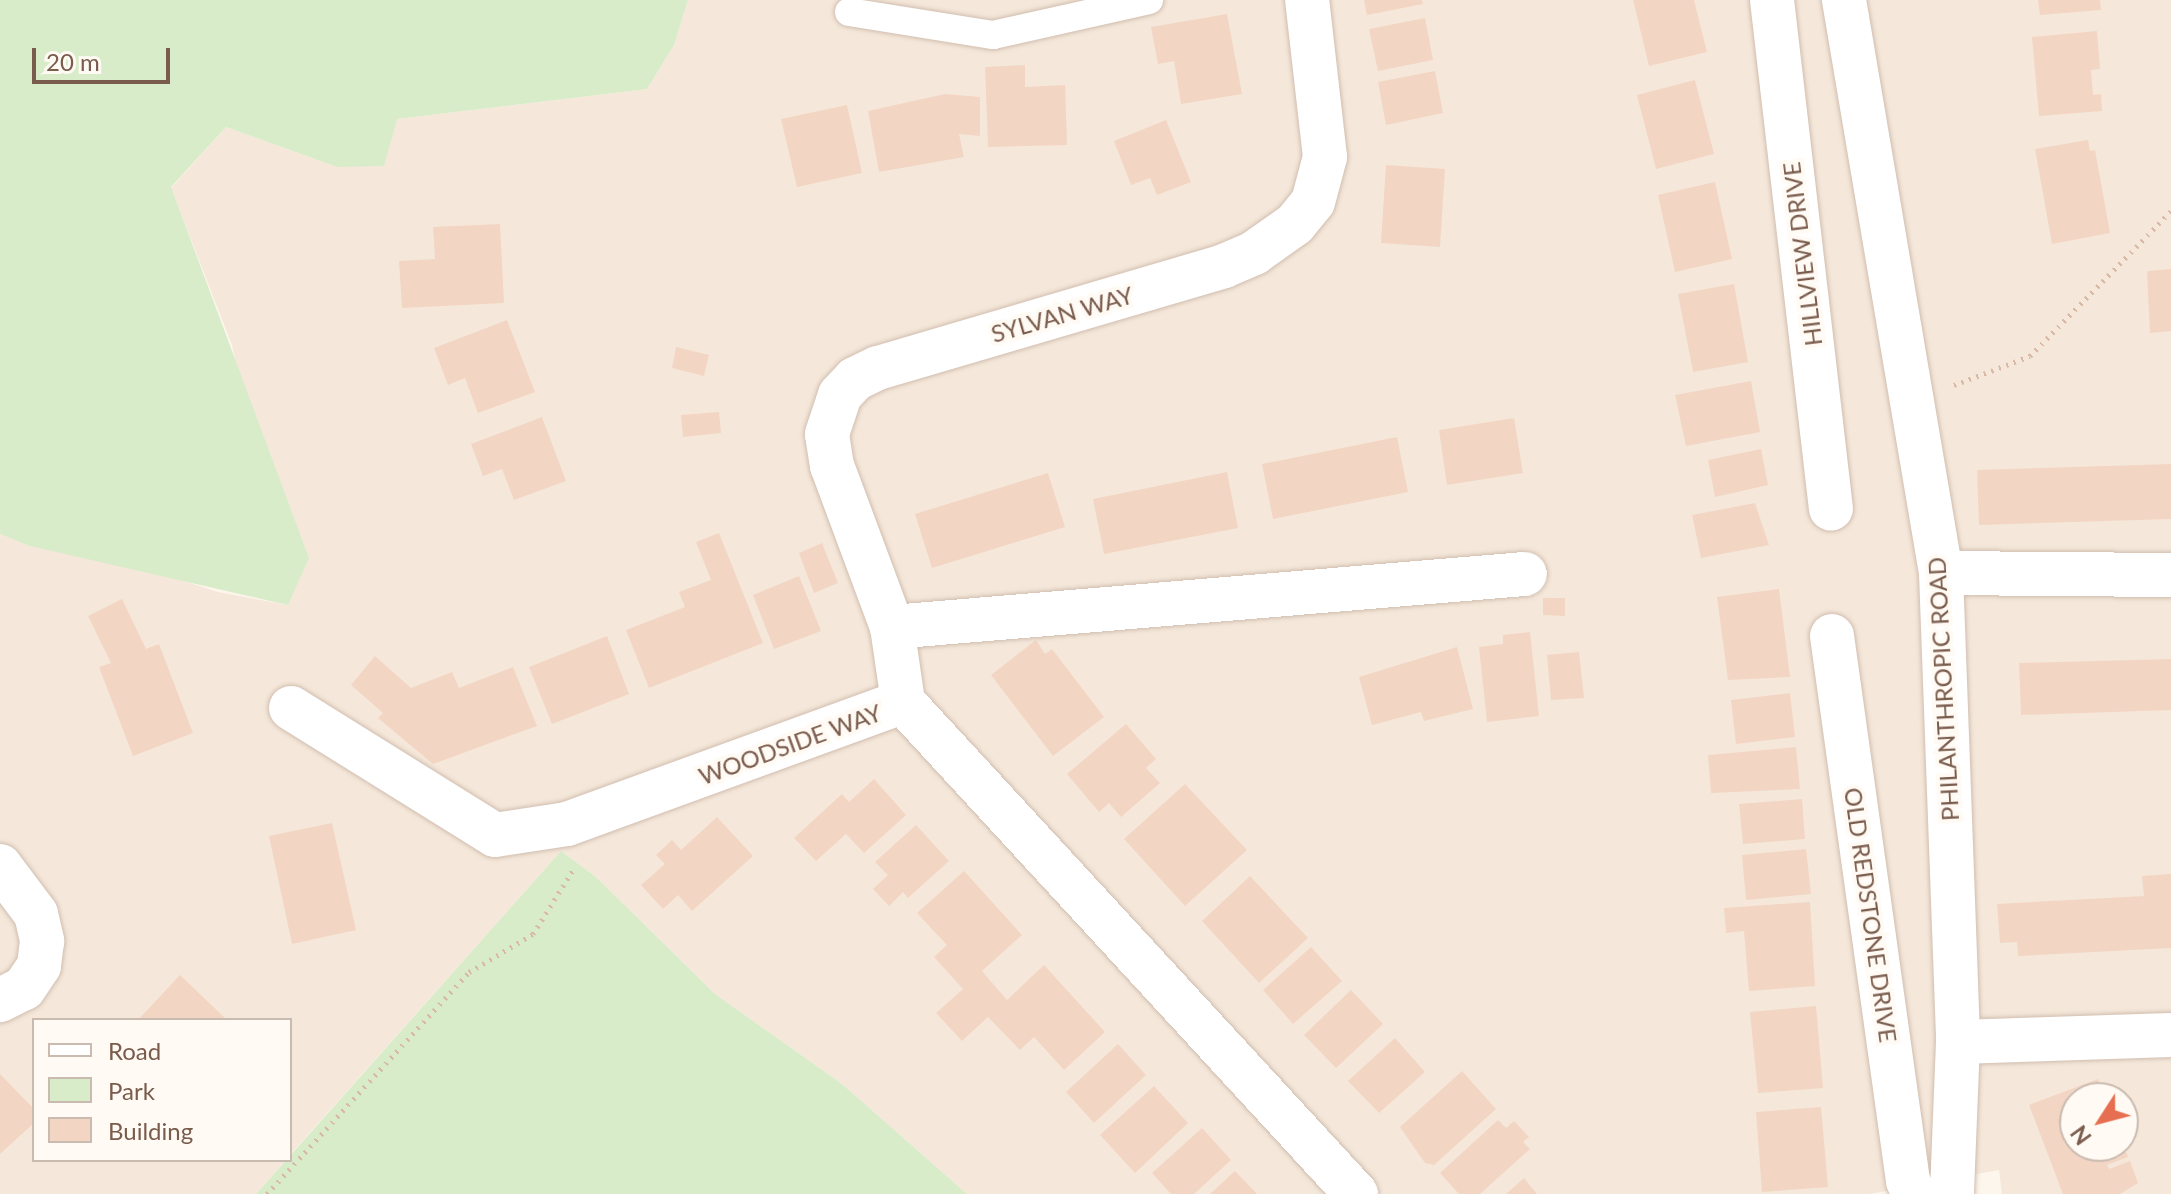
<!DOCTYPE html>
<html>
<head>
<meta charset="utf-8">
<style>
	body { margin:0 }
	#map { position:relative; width:2171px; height:1194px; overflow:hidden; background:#fdf6ec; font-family:Lato,sans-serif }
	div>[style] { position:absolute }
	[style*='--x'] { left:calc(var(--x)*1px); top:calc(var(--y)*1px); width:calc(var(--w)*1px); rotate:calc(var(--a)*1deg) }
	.residential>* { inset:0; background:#f5e8da }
	.green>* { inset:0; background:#d8ecc9 }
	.building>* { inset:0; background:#f3d5c3 }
	.path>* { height:5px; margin-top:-2.5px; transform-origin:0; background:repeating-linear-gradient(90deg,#d9b8a5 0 2px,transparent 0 8px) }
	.roads { filter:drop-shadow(0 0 2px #d1beb0) drop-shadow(0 0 2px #d1beb0) }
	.lane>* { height:28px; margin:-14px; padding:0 14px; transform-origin:14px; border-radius:14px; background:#fff }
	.street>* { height:44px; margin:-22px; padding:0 22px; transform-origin:22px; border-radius:22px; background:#fff }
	span { translate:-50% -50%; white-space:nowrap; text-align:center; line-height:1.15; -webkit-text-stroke:8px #fffaf3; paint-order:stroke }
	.street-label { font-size:24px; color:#7a5c4d }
	.legend { position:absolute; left:32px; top:1018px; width:260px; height:144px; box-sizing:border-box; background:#fffaf3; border:2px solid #cabbb1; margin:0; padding:10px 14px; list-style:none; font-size:24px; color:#7a5c4d }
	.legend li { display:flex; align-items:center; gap:16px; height:40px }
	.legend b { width:40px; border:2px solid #cabbb1 }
	.north { position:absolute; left:2059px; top:1082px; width:80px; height:80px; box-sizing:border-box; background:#fffaf3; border:2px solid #cabbb1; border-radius:50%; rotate:234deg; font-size:22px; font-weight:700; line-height:32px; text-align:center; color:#7a5c4d }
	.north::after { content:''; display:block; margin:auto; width:28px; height:36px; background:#e76f51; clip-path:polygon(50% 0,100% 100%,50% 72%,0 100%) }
	.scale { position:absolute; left:32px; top:48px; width:138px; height:36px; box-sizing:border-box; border:4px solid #7a5c4d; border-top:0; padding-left:10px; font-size:24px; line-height:28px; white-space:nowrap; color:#7a5c4d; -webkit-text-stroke:6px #fffaf3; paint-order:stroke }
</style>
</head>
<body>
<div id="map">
	<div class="residential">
		<i style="clip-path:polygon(evenodd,688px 0,2171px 0,2171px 1194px,2002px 1194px,1999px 1170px,1870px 1194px,967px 1194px,842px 1084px,715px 994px,596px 877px,561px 851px,290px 1155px,290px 1020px,34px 1020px,34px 1160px,286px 1160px,256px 1194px,0 1194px,0 534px,30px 546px,147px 569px,218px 592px,288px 605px,232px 345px,171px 188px,226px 127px,337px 167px,397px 119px,647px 89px,674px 45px,688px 0,2075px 1098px,2123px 1098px,2123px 1146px,2075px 1146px,2075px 1098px)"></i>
	</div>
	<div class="green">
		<i style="clip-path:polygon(0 0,688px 0,674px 45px,647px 89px,397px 119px,384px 166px,337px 167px,226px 127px,171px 187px,309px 558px,288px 605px,30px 546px,0 534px)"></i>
		<i style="clip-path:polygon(561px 851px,596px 877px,715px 994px,842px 1084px,967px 1194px,256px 1194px)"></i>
	</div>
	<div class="building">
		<i style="clip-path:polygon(1364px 0,1422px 0,1423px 4px,1367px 15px)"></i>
		<i style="clip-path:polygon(1633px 0,1694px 0,1707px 52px,1649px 66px)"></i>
		<i style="clip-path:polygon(2038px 0,2100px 0,2101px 10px,2040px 15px)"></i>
		<i style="clip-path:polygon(1227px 14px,1242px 94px,1181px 104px,1174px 61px,1158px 64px,1151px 27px)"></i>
		<i style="clip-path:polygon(1425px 18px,1433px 60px,1378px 71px,1369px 29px)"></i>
		<i style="clip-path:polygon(2097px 31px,2100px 69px,2091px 70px,2093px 95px,2101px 94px,2102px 111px,2039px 116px,2032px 37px)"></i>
		<i style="clip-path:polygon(1025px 65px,1025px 87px,1065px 85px,1067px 145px,988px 147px,985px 67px)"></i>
		<i style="clip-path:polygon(1435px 71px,1443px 113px,1386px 125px,1378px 82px)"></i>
		<i style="clip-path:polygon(1695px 80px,1714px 154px,1656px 169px,1637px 95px)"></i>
		<i style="clip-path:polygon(945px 94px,980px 97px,980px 136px,959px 134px,964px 157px,879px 172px,868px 111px)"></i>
		<i style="clip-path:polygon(847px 105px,862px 173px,797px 187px,781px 119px)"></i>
		<i style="clip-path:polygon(1166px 120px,1191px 182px,1157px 195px,1150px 178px,1131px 185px,1114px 141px)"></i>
		<i style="clip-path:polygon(2088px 140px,2090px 151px,2095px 150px,2110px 233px,2052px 244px,2035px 149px)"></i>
		<i style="clip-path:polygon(1386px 165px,1445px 169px,1440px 247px,1381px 243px)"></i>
		<i style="clip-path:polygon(1715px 182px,1732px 259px,1675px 272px,1658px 195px)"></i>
		<i style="clip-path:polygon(500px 224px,504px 303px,402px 308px,399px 261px,435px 259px,433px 227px)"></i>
		<i style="clip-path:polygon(2171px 269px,2171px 331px,2150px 333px,2147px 271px)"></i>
		<i style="clip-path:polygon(1734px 284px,1748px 362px,1693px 372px,1678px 294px)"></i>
		<i style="clip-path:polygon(507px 320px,535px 392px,478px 413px,465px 378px,448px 385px,434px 348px)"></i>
		<i style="clip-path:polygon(676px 347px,709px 355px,704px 376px,672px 368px)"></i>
		<i style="clip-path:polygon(1751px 381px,1760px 432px,1686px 446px,1675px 395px)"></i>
		<i style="clip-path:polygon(719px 412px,721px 433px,683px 437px,681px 415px)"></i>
		<i style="clip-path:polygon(542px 417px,566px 481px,514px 500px,502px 469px,483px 476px,471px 444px)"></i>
		<i style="clip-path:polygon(1514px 418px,1523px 473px,1447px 485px,1439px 430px)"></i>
		<i style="clip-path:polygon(1397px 437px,1408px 492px,1273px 519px,1262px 464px)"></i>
		<i style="clip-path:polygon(1761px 449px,1768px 485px,1715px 497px,1708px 460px)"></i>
		<i style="clip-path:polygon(2171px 464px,2171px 519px,1979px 525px,1977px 470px)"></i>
		<i style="clip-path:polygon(1227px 472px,1238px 528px,1104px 554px,1093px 499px)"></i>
		<i style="clip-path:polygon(1048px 473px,1065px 527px,932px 568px,915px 514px)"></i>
		<i style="clip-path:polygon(1755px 503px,1769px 545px,1701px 558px,1692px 515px)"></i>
		<i style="clip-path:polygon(719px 533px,763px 643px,649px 688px,626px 630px,685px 607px,679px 592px,711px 580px,696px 542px)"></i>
		<i style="clip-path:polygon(822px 543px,838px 583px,814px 593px,799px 553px)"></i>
		<i style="clip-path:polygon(799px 576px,821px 631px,774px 649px,753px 595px)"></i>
		<i style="clip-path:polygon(1779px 589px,1790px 677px,1728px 680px,1717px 597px)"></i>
		<i style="clip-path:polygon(1543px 598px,1565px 598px,1565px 616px,1543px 615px)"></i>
		<i style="clip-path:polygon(122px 599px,146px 649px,159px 644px,193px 733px,133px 756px,99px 667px,111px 663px,88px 616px)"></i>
		<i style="clip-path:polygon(1530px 632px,1539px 716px,1487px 722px,1479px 647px,1503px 644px,1503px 635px)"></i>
		<i style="clip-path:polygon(607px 636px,629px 694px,552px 724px,529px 667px)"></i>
		<i style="clip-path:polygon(1036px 640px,1045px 654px,1052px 649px,1104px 717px,1053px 756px,991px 675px)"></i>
		<i style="clip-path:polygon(1457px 647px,1473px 709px,1424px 721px,1421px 712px,1372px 725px,1359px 677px)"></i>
		<i style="clip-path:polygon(1579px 652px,1584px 698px,1551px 700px,1547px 655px)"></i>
		<i style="clip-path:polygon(375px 656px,411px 688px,452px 672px,459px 688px,513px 667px,537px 726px,433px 764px,378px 718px,383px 713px,351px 685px)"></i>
		<i style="clip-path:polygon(2171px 659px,2171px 710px,2021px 715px,2019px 663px)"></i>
		<i style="clip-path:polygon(1790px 693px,1795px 737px,1736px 744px,1731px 700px)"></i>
		<i style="clip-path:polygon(1126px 724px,1156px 759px,1146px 768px,1160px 783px,1121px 817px,1109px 803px,1099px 812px,1067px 774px)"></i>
		<i style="clip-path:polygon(1796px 747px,1800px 789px,1711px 793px,1708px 755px)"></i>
		<i style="clip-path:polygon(874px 779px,906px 815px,864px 853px,846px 834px,816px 861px,794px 838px,842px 794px,849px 802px)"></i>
		<i style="clip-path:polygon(1185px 784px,1247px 850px,1185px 906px,1124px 839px)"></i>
		<i style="clip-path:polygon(1802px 799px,1805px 839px,1743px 844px,1739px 804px)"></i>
		<i style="clip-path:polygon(717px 817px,753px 856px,692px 911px,678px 895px,663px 909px,641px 885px,665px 864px,656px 855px,672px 840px,681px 850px)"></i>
		<i style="clip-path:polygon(332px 823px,356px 930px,292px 944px,269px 836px)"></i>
		<i style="clip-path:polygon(916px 825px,949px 861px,908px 898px,903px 892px,889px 906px,873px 889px,888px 875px,875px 862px)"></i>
		<i style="clip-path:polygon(1806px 849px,1811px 894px,1746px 900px,1742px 855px)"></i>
		<i style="clip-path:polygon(964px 871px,1022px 935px,982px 971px,1007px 1000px,1044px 965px,1105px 1032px,1064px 1070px,1034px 1037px,1020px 1050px,988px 1017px,962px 1041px,936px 1013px,963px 989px,934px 957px,947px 945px,917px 913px)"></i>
		<i style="clip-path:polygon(2171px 874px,2171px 948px,2018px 956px,2017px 942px,2000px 943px,1997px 904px,2144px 896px,2142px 876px)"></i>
		<i style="clip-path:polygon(1250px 876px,1308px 938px,1259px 983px,1202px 921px)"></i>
		<i style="clip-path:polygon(1810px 902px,1815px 986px,1749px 991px,1744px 931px,1726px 933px,1724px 908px)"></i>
		<i style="clip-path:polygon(1311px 947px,1342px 981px,1293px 1024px,1263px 990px)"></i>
		<i style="clip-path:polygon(180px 975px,227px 1020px,138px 1020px)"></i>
		<i style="clip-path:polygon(1351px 990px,1383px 1024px,1336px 1068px,1304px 1035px)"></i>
		<i style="clip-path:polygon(1816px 1006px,1823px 1088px,1758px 1093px,1750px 1012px)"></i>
		<i style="clip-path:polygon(1395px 1038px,1425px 1072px,1379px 1113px,1348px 1081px)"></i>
		<i style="clip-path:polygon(1118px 1044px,1146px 1075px,1094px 1123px,1066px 1092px)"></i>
		<i style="clip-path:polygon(1462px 1071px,1496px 1109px,1434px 1165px,1425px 1163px,1400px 1127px)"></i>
		<i style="clip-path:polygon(0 1074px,34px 1109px,34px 1123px,0 1154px)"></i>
		<i style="clip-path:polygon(2098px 1079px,2106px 1098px,2075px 1098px,2075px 1146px,2124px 1146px,2128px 1157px,2107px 1165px,2109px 1169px,2130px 1161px,2138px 1183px,2120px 1194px,2063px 1194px,2029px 1105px)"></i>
		<i style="clip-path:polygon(1154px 1086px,1188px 1123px,1135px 1173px,1100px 1135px)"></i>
		<i style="clip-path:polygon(1821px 1107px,1828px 1187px,1762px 1192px,1756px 1112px)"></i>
		<i style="clip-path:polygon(1498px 1120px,1506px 1128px,1514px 1121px,1529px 1137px,1523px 1142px,1530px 1149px,1480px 1194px,1459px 1194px,1440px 1173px)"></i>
		<i style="clip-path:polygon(1202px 1128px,1231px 1160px,1194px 1194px,1171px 1194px,1152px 1173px)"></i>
		<i style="clip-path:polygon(1235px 1171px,1257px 1194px,1210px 1194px)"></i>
		<i style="clip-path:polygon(1524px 1178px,1537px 1194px,1506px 1194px)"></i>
	</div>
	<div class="path">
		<i style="--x:1954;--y:385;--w:81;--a:-20.9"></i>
		<i style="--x:2030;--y:356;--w:202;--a:-45.8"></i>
		<i style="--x:267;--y:1194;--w:300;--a:-47.7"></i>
		<i style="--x:469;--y:972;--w:74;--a:-30.7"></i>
		<i style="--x:533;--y:934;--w:75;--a:-58"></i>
	</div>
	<div class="roads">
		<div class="lane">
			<i style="--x:849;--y:12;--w:146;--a:9.1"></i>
			<i style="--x:993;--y:35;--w:160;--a:-12.6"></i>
		</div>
		<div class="street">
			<i style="--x:1772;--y:0;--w:512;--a:83.39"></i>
			<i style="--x:1844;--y:0;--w:581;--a:80.39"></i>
			<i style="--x:1941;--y:573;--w:469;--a:87.9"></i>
			<i style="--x:1958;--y:1042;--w:152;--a:92.3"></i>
			<i style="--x:1941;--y:573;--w:230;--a:0.5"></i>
			<i style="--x:892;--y:627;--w:635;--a:-4.79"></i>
			<i style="--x:1832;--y:636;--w:550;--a:82.06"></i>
			<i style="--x:1908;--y:1181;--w:14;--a:65"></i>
			<i style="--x:903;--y:702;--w:76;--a:-98.3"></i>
			<i style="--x:892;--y:627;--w:172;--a:-110.4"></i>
			<i style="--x:832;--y:466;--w:32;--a:-99"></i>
			<i style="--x:827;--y:434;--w:41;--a:-71.6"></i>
			<i style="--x:840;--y:395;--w:22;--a:-47"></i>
			<i style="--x:855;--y:379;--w:25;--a:-26"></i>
			<i style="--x:878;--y:368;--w:361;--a:-16.4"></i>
			<i style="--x:1224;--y:266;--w:33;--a:-23"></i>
			<i style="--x:1254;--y:253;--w:50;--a:-35.3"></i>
			<i style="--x:1295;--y:224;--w:28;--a:-51"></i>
			<i style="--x:1313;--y:202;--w:47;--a:-75.1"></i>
			<i style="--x:1325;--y:157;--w:158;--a:-96.5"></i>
			<i style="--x:291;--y:708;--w:240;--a:31.9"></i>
			<i style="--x:495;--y:835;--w:73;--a:-8.7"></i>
			<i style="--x:567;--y:824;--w:357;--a:-20"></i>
			<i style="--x:903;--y:702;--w:669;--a:47.36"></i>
			<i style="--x:0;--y:866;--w:60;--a:53.1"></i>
			<i style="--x:36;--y:914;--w:28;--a:77"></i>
			<i style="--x:42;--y:941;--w:25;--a:97"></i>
			<i style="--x:39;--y:966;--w:27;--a:124"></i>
			<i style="--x:24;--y:988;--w:27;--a:153"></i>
			<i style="--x:1958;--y:1042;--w:213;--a:-1.9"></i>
		</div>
	</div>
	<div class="street-label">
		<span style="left:1802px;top:254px;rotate:-97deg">HILLVIEW DRIVE</span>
		<span style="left:1062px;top:314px;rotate:-16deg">SYLVAN WAY</span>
		<span style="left:1943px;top:689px;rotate:-93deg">PHILANTHROPIC ROAD</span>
		<span style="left:790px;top:744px;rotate:-20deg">WOODSIDE WAY</span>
		<span style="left:1871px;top:915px;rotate:82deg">OLD REDSTONE DRIVE</span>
	</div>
	<ul class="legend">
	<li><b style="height:10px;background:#fff"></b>Road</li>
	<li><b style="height:22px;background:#d8ecc9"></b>Park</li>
	<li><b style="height:22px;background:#f3d5c3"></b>Building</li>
	</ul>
	<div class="north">N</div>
	<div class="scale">20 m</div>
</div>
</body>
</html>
